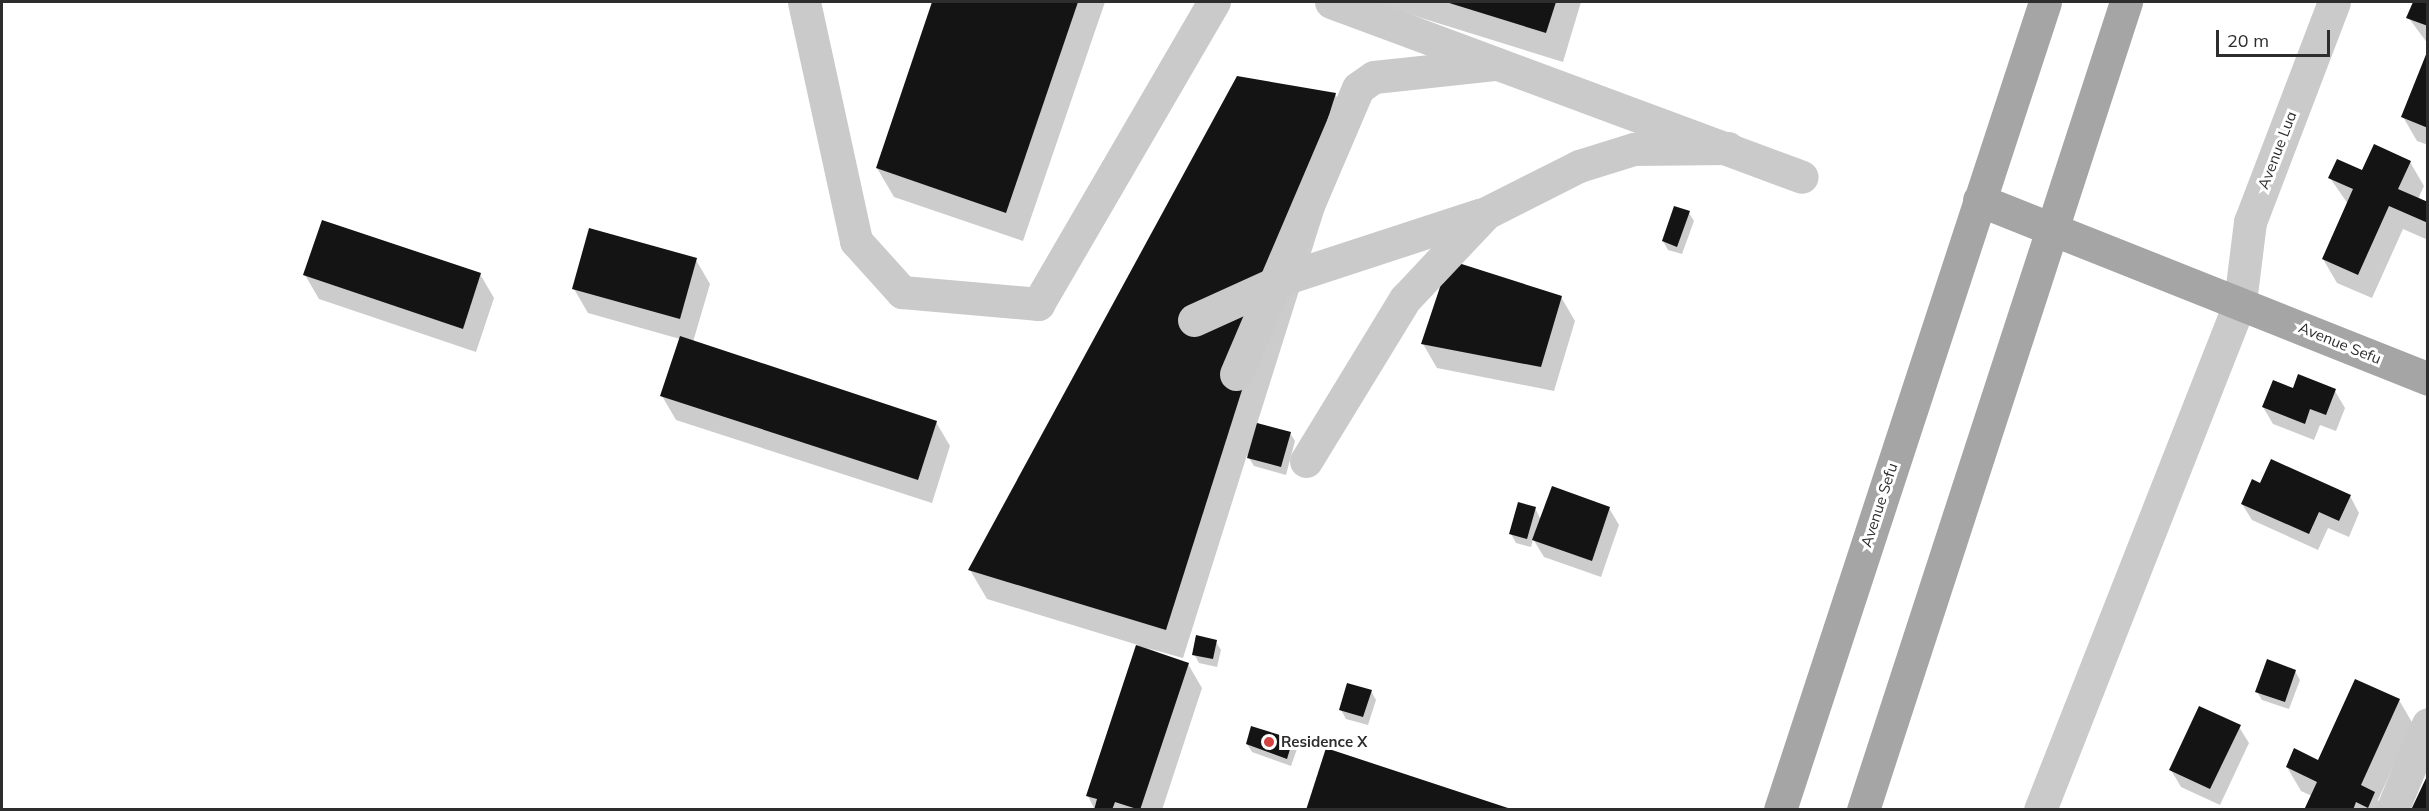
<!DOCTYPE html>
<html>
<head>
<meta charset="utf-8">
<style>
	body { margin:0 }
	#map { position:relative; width:2429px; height:811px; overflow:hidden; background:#fff; font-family:Mulish,sans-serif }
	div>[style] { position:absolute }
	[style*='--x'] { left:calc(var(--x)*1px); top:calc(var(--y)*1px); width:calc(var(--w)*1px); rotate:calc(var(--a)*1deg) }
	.shadow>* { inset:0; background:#0003 }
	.building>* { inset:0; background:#141414 }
	.minor>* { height:33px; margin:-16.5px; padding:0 16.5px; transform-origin:16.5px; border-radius:16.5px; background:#cacaca }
	.major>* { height:33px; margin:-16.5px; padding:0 16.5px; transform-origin:16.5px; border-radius:16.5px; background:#a5a5a5 }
	.dots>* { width:16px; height:16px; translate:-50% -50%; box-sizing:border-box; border:3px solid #fff; border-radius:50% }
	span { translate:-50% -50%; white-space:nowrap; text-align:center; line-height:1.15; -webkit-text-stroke:6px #fff; paint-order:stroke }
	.street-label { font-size:15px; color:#2d2d2d }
	.poi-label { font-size:15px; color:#2d2d2d; font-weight:700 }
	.left { translate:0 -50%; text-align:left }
	.frame { position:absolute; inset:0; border:3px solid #2d2d2d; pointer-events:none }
	.scale { position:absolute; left:2216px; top:30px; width:114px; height:27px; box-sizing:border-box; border:3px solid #2d2d2d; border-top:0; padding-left:8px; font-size:18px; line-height:21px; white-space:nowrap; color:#2d2d2d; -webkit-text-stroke:4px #fff; paint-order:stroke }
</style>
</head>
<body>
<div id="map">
	<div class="shadow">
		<i style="clip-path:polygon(934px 2px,1105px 2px,1023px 241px,894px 197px,877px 168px)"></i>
		<i style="clip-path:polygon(1370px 2px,1581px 2px,1563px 62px)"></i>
		<i style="clip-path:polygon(2414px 2px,2428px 2px,2428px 44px,2408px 17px)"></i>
		<i style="clip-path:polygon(2428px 55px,2428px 145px,2417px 141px,2403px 117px)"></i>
		<i style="clip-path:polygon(1335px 94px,1352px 123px,1257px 424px,1290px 433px,1295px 441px,1286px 475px,1254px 466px,1247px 455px,1183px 658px,1147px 648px,1188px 664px,1202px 688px,1162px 810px,1095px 810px,1088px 796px,1138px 645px,987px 599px,970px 570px)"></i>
		<i style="clip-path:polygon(2410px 162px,2424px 186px,2418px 199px,2428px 203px,2428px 240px,2403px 229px,2372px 298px,2337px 283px,2323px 259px,2348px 204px,2330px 178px)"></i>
		<i style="clip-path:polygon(1689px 213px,1694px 221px,1682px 254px,1668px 250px,1663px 241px)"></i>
		<i style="clip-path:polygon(696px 260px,710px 284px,693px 342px,936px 422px,950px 446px,932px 503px,676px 420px,662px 396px,680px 339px,588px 313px,574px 289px)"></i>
		<i style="clip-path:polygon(480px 274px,494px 298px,476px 352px,319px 299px,305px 275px)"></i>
		<i style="clip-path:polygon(1561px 297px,1575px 321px,1554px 391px,1437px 368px,1423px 344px)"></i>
		<i style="clip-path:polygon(2299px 376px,2335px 391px,2345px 408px,2336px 431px,2320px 425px,2314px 440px,2273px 424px,2263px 407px,2294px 390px)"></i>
		<i style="clip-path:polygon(2261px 485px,2350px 496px,2359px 513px,2349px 537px,2328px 528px,2318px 550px,2252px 520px,2242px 504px)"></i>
		<i style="clip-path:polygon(1535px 508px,1541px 520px,1609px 508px,1619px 525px,1601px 577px,1544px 557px,1533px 539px,1531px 547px,1516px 543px,1511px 534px)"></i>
		<i style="clip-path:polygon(1216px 642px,1221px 650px,1217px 667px,1199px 663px,1194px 654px)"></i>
		<i style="clip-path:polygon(2295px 671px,2300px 680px,2289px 709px,2262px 700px,2257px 692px)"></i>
		<i style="clip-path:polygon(1371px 691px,1376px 700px,1368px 725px,1346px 719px,1341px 710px)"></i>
		<i style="clip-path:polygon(2399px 700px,2413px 724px,2378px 800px,2383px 810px,2306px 810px,2312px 796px,2301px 791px,2287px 767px,2319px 762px)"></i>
		<i style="clip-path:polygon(2239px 727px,2249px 743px,2220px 805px,2181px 787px,2171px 770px)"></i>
		<i style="clip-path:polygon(1292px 741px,1297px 749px,1291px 766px,1252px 752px,1247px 744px)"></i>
	</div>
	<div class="building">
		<i style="clip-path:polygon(932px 2px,1078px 2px,1006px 213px,876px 168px)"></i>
		<i style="clip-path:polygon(1446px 2px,1556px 2px,1546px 33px)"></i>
		<i style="clip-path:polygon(2413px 2px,2428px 2px,2428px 26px,2406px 18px)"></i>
		<i style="clip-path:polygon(2427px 52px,2428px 52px,2428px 128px,2401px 117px)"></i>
		<i style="clip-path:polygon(1237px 76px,1336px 93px,1166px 630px,968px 570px)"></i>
		<i style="clip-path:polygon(2374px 144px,2411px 161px,2398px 189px,2428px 202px,2428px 223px,2389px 206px,2358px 275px,2322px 259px,2353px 189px,2328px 178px,2337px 159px,2362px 170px)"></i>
		<i style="clip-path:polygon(1674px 206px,1690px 211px,1677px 247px,1662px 241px)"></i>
		<i style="clip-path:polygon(322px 220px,481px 273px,463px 329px,303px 275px)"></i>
		<i style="clip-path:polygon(589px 228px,697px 258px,680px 319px,572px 289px)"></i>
		<i style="clip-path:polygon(1449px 260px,1562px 296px,1541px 367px,1421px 344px)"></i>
		<i style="clip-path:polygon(680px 336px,937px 421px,918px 480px,660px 396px)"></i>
		<i style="clip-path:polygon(2298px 374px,2336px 389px,2326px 415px,2310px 409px,2305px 424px,2262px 407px,2273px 380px,2293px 388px)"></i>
		<i style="clip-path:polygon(1257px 423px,1291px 432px,1281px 467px,1247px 458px)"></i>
		<i style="clip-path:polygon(2271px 459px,2351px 495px,2339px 521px,2319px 512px,2309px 534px,2241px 504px,2252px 479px,2260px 483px)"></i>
		<i style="clip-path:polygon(1552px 486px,1610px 507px,1592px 561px,1532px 540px)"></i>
		<i style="clip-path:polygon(1518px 502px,1536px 507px,1527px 539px,1509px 534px)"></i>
		<i style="clip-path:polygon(1196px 635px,1217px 640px,1213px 659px,1192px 655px)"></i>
		<i style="clip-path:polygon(1136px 645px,1189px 663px,1140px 810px,1115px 802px,1112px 810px,1094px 810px,1097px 799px,1086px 796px)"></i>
		<i style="clip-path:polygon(2267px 659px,2296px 670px,2285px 702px,2255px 692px)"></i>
		<i style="clip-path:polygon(2355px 679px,2400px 699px,2361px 785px,2375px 792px,2368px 808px,2356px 802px,2353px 810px,2304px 810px,2317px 782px,2286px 767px,2294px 748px,2318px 760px)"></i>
		<i style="clip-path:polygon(1347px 683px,1372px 690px,1363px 717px,1339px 710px)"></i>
		<i style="clip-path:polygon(2199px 706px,2241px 725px,2210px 789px,2169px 770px)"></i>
		<i style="clip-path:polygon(1251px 726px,1293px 739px,1287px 759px,1246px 744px)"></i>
		<i style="clip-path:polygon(1326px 748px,1511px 809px,1511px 810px,1306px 810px)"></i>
		<i style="clip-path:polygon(2428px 774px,2428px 810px,2411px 810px)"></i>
	</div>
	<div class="minor">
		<i style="--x:804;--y:2;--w:245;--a:77.7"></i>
		<i style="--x:856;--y:241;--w:69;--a:48"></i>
		<i style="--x:902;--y:292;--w:137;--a:5"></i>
		<i style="--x:1038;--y:304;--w:350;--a:-59.8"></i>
		<i style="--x:1331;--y:2;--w:502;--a:20.38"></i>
		<i style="--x:1194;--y:320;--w:104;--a:-24.4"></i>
		<i style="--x:1289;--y:277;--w:200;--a:-18.1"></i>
		<i style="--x:1236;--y:374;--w:311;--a:-66.9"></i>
		<i style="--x:1358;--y:88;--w:19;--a:-35"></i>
		<i style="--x:1374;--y:77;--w:123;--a:-6.1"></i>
		<i style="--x:1306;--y:461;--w:190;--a:-58.6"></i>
		<i style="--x:1405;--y:299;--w:118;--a:-46.7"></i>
		<i style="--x:1486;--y:213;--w:104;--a:-26.8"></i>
		<i style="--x:1579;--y:166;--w:58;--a:-17.2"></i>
		<i style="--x:1634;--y:149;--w:94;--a:-0.6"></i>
		<i style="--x:2040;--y:810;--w:546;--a:-68.51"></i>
		<i style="--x:2240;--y:302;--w:81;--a:-82.9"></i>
		<i style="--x:2250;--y:222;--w:235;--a:-69.1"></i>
		<i style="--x:2392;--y:810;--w:93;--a:-67.3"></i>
	</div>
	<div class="major">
		<i style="--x:1979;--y:200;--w:483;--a:21.7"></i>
		<i style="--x:1780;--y:810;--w:850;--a:-71.84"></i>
		<i style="--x:1863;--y:810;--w:850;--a:-71.97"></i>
	</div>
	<div class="dots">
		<i style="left:1269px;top:742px;background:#d3423f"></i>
	</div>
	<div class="street-label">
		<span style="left:2277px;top:150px;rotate:-69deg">Avenue Lua</span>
		<span style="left:2340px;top:343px;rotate:22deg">Avenue Sefu</span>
		<span style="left:1879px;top:505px;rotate:-72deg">Avenue Sefu</span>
	</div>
	<div class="poi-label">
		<span class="left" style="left:1281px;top:742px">Residence X</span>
	</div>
	<div class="frame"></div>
	<div class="scale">20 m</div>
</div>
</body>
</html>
